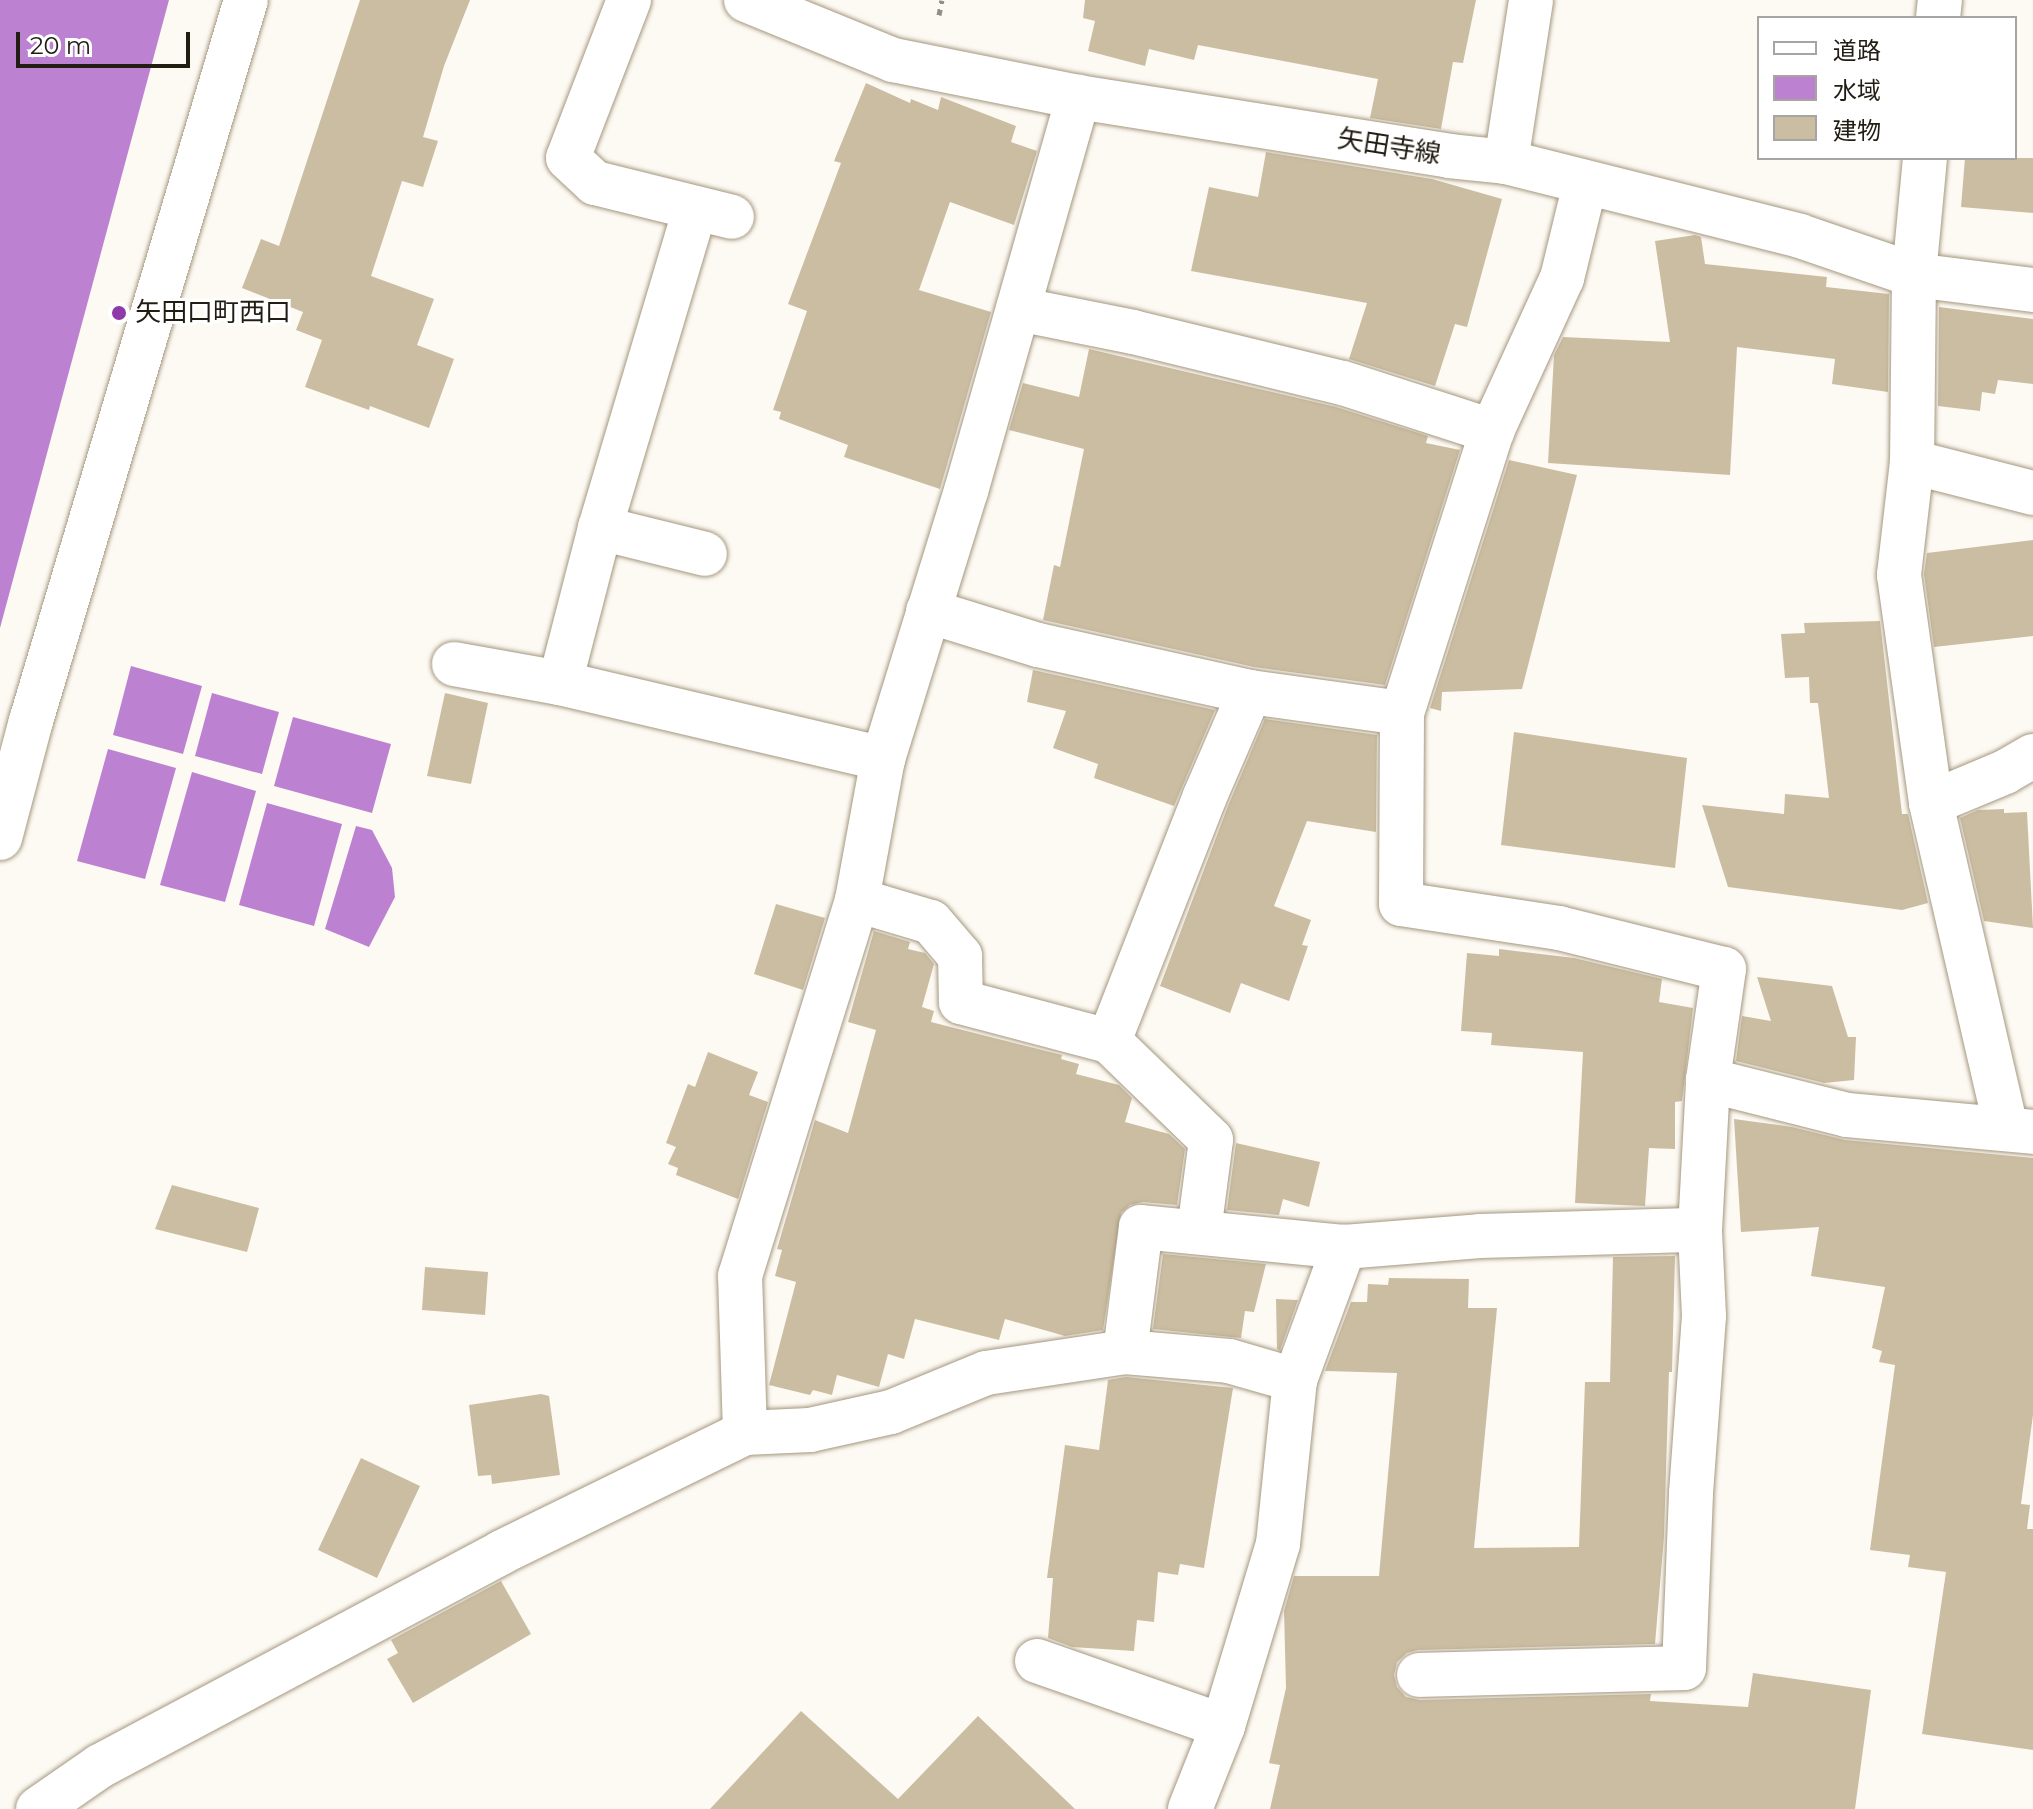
<!DOCTYPE html>
<html>
<head>
<meta charset="utf-8">
<style>
	body { margin:0 }
	#map { position:relative; width:2033px; height:1809px; overflow:hidden; background:#fdfaf4; font-family:Montserrat,"Noto Sans JP",sans-serif }
	div>[style] { position:absolute }
	[style*='--x'] { left:calc(var(--x)*1px); top:calc(var(--y)*1px); width:calc(var(--w)*1px); rotate:calc(var(--a)*1deg) }
	.water>* { inset:0; background:#bc82d1 }
	.building>* { inset:0; background:#cbbda2 }
	.path>* { height:5px; margin-top:-2.5px; transform-origin:0; background:repeating-linear-gradient(90deg,#938f87 0 6px,transparent 0 12px) }
	.roads { filter:drop-shadow(0 0 2px #a5977e) drop-shadow(0 0 2px #a5977e) }
	.minor>* { height:44px; margin:-22px; padding:0 22px; transform-origin:22px; border-radius:22px; background:#fff }
	.major>* { height:44px; margin:-22px; padding:0 22px; transform-origin:22px; border-radius:22px; background:#fff }
	.dots>* { width:22px; height:22px; translate:-50% -50%; box-sizing:border-box; border:4px solid #fff; border-radius:50% }
	span { translate:-50% -50%; white-space:nowrap; text-align:center; line-height:1.15; -webkit-text-stroke:6px #fff; paint-order:stroke }
	.street-label { font-size:26px; color:#221d13 }
	.poi-label { font-size:26px; color:#221d13 }
	.left { translate:0 -50%; text-align:left }
	.legend { position:absolute; left:1757px; top:16px; width:260px; height:144px; box-sizing:border-box; background:#fff; border:2px solid #a7a5a1; margin:0; padding:10px 14px; list-style:none; font-size:24px; color:#221d13 }
	.legend li { display:flex; align-items:center; gap:16px; height:40px }
	.legend b { width:40px; border:2px solid #a7a5a1 }
	.scale { position:absolute; left:16px; top:32px; width:174px; height:36px; box-sizing:border-box; border:4px solid #221d13; border-top:0; padding-left:10px; font-size:24px; line-height:28px; white-space:nowrap; color:#221d13; -webkit-text-stroke:6px #fff; paint-order:stroke }
</style>
</head>
<body>
<div id="map">
	<div class="water">
		<i style="clip-path:polygon(0 0,169px 0,0 628px)"></i>
		<i style="clip-path:polygon(131px 666px,202px 686px,183px 754px,113px 735px)"></i>
		<i style="clip-path:polygon(212px 693px,279px 712px,262px 774px,195px 756px)"></i>
		<i style="clip-path:polygon(293px 717px,391px 744px,372px 813px,274px 786px)"></i>
		<i style="clip-path:polygon(108px 749px,176px 768px,145px 879px,77px 861px)"></i>
		<i style="clip-path:polygon(192px 772px,256px 791px,225px 902px,160px 885px)"></i>
		<i style="clip-path:polygon(267px 803px,342px 824px,314px 926px,239px 905px)"></i>
		<i style="clip-path:polygon(356px 826px,372px 830px,392px 868px,395px 897px,369px 947px,325px 929px)"></i>
	</div>
	<div class="building">
		<i style="clip-path:polygon(360px 0,470px 0,444px 66px,423px 137px,438px 141px,423px 187px,402px 181px,371px 276px,434px 299px,417px 345px,454px 359px,429px 428px,370px 406px,369px 410px,305px 387px,322px 340px,296px 330px,303px 312px,242px 288px,261px 239px,279px 246px)"></i>
		<i style="clip-path:polygon(1085px 0,1476px 0,1463px 63px,1453px 62px,1441px 129px,1370px 118px,1378px 79px,1198px 45px,1194px 60px,1149px 49px,1145px 66px,1088px 51px,1095px 21px,1083px 18px)"></i>
		<i style="clip-path:polygon(866px 83px,910px 103px,911px 99px,938px 110px,941px 97px,1016px 126px,1011px 142px,1037px 151px,1014px 225px,950px 202px,919px 290px,991px 312px,940px 489px,844px 457px,848px 445px,779px 419px,781px 412px,773px 410px,807px 311px,788px 304px,841px 163px,834px 161px)"></i>
		<i style="clip-path:polygon(1266px 152px,1432px 179px,1502px 199px,1467px 327px,1455px 324px,1435px 386px,1349px 359px,1367px 303px,1191px 271px,1209px 187px,1258px 197px)"></i>
		<i style="clip-path:polygon(1965px 158px,2033px 158px,2033px 213px,1961px 207px)"></i>
		<i style="clip-path:polygon(1695px 235px,1701px 237px,1705px 264px,1827px 277px,1826px 287px,1889px 294px,1888px 392px,1832px 384px,1835px 359px,1737px 347px,1730px 475px,1548px 463px,1554px 355px,1563px 337px,1670px 342px,1655px 241px)"></i>
		<i style="clip-path:polygon(1939px 307px,2033px 319px,2033px 384px,1998px 380px,1995px 394px,1982px 392px,1980px 411px,1938px 406px)"></i>
		<i style="clip-path:polygon(1089px 349px,1336px 407px,1428px 436px,1426px 443px,1460px 450px,1385px 685px,1254px 667px,1043px 620px,1054px 565px,1060px 567px,1084px 449px,1009px 430px,1023px 383px,1079px 397px)"></i>
		<i style="clip-path:polygon(1509px 460px,1577px 475px,1522px 689px,1442px 692px,1441px 711px,1430px 708px)"></i>
		<i style="clip-path:polygon(2033px 540px,2033px 636px,1934px 647px,1924px 574px,1927px 553px)"></i>
		<i style="clip-path:polygon(1880px 621px,1902px 814px,1908px 814px,1928px 903px,1902px 910px,1728px 887px,1702px 805px,1784px 814px,1785px 794px,1829px 798px,1818px 703px,1810px 703px,1809px 677px,1785px 678px,1781px 634px,1805px 633px,1804px 623px)"></i>
		<i style="clip-path:polygon(1033px 670px,1215px 710px,1174px 806px,1094px 778px,1098px 764px,1053px 748px,1066px 711px,1027px 702px)"></i>
		<i style="clip-path:polygon(445px 693px,488px 703px,471px 784px,427px 776px)"></i>
		<i style="clip-path:polygon(1265px 719px,1377px 735px,1376px 832px,1307px 821px,1274px 906px,1311px 920px,1302px 945px,1308px 946px,1289px 1001px,1241px 983px,1230px 1013px,1160px 986px,1228px 806px)"></i>
		<i style="clip-path:polygon(1514px 732px,1687px 758px,1675px 868px,1501px 845px)"></i>
		<i style="clip-path:polygon(2004px 809px,2004px 813px,2027px 812px,2033px 928px,1984px 921px,1960px 818px,1978px 810px)"></i>
		<i style="clip-path:polygon(776px 904px,825px 918px,803px 990px,754px 974px)"></i>
		<i style="clip-path:polygon(874px 931px,910px 942px,908px 949px,925px 953px,934px 964px,922px 1007px,934px 1011px,931px 1022px,1062px 1055px,1061px 1059px,1079px 1064px,1076px 1074px,1119px 1085px,1132px 1098px,1125px 1122px,1169px 1134px,1185px 1149px,1177px 1205px,1143px 1202px,1130px 1205px,1121px 1213px,1103px 1330px,1065px 1336px,1005px 1319px,999px 1340px,915px 1319px,904px 1359px,888px 1354px,879px 1387px,837px 1375px,832px 1395px,813px 1390px,810px 1395px,769px 1385px,796px 1282px,775px 1276px,782px 1250px,777px 1249px,815px 1120px,848px 1133px,876px 1030px,848px 1022px)"></i>
		<i style="clip-path:polygon(1499px 949px,1574px 958px,1662px 979px,1659px 1002px,1693px 1008px,1682px 1101px,1675px 1102px,1675px 1149px,1649px 1148px,1645px 1206px,1575px 1203px,1583px 1052px,1491px 1045px,1492px 1033px,1461px 1031px,1467px 953px,1499px 956px)"></i>
		<i style="clip-path:polygon(1757px 977px,1832px 986px,1848px 1037px,1856px 1037px,1854px 1080px,1824px 1083px,1736px 1061px,1742px 1016px,1771px 1021px)"></i>
		<i style="clip-path:polygon(708px 1052px,758px 1072px,749px 1095px,768px 1102px,738px 1199px,676px 1175px,678px 1168px,668px 1164px,676px 1147px,666px 1143px,688px 1084px,695px 1087px)"></i>
		<i style="clip-path:polygon(1734px 1119px,1792px 1127px,1845px 1140px,2033px 1158px,2033px 1415px,2021px 1504px,2030px 1505px,2027px 1529px,2033px 1529px,2033px 1750px,1922px 1734px,1946px 1572px,1908px 1567px,1910px 1555px,1870px 1550px,1895px 1365px,1879px 1362px,1882px 1351px,1872px 1348px,1885px 1287px,1811px 1276px,1819px 1227px,1741px 1232px)"></i>
		<i style="clip-path:polygon(1236px 1143px,1320px 1162px,1309px 1207px,1283px 1199px,1279px 1215px,1227px 1210px)"></i>
		<i style="clip-path:polygon(172px 1185px,259px 1208px,247px 1252px,155px 1229px)"></i>
		<i style="clip-path:polygon(1163px 1254px,1266px 1264px,1254px 1312px,1245px 1311px,1241px 1338px,1153px 1329px)"></i>
		<i style="clip-path:polygon(1675px 1256px,1672px 1372px,1669px 1372px,1664px 1537px,1655px 1644px,1418px 1650px,1407px 1653px,1397px 1662px,1394px 1675px,1397px 1687px,1406px 1697px,1420px 1700px,1651px 1694px,1650px 1701px,1748px 1707px,1753px 1673px,1871px 1690px,1855px 1809px,1270px 1809px,1280px 1765px,1269px 1763px,1286px 1688px,1284px 1611px,1294px 1576px,1379px 1576px,1397px 1373px,1325px 1371px,1351px 1302px,1367px 1302px,1368px 1284px,1388px 1285px,1389px 1278px,1469px 1279px,1468px 1308px,1497px 1308px,1474px 1548px,1579px 1547px,1585px 1382px,1610px 1382px,1613px 1257px)"></i>
		<i style="clip-path:polygon(425px 1267px,488px 1272px,485px 1315px,422px 1310px)"></i>
		<i style="clip-path:polygon(1276px 1299px,1298px 1300px,1280px 1350px,1277px 1349px)"></i>
		<i style="clip-path:polygon(1126px 1377px,1233px 1388px,1204px 1568px,1180px 1564px,1178px 1575px,1158px 1572px,1154px 1622px,1137px 1620px,1134px 1651px,1072px 1647px,1048px 1638px,1053px 1578px,1047px 1578px,1065px 1445px,1099px 1450px,1108px 1380px)"></i>
		<i style="clip-path:polygon(541px 1394px,549px 1396px,560px 1475px,492px 1484px,491px 1475px,478px 1476px,469px 1405px)"></i>
		<i style="clip-path:polygon(361px 1458px,420px 1486px,377px 1578px,318px 1550px)"></i>
		<i style="clip-path:polygon(501px 1581px,531px 1634px,413px 1703px,387px 1659px,398px 1653px,391px 1640px)"></i>
		<i style="clip-path:polygon(801px 1711px,898px 1799px,978px 1716px,1075px 1809px,710px 1809px)"></i>
	</div>
	<div class="path">
		<i style="--x:939;--y:15;--w:15;--a:-79"></i>
	</div>
	<div class="roads">
		<div class="minor">
			<i style="--x:629;--y:0;--w:169;--a:111.1"></i>
			<i style="--x:568;--y:158;--w:37;--a:43"></i>
			<i style="--x:595;--y:183;--w:141;--a:13.9"></i>
			<i style="--x:1938;--y:18;--w:18;--a:-84"></i>
			<i style="--x:1925;--y:158;--w:118;--a:95.4"></i>
			<i style="--x:1914;--y:275;--w:187;--a:90.6"></i>
			<i style="--x:1912;--y:462;--w:114;--a:96.6"></i>
			<i style="--x:1899;--y:575;--w:230;--a:82"></i>
			<i style="--x:1931;--y:803;--w:334;--a:77"></i>
			<i style="--x:1506;--y:162;--w:164;--a:-81.2"></i>
			<i style="--x:1585;--y:184;--w:97;--a:103.7"></i>
			<i style="--x:1562;--y:278;--w:168;--a:114.6"></i>
			<i style="--x:1492;--y:431;--w:296;--a:107.7"></i>
			<i style="--x:1402;--y:713;--w:191;--a:90.3"></i>
			<i style="--x:1401;--y:904;--w:160;--a:8.6"></i>
			<i style="--x:1559;--y:928;--w:170;--a:14"></i>
			<i style="--x:1724;--y:969;--w:112;--a:98.2"></i>
			<i style="--x:1018;--y:309;--w:117;--a:11.3"></i>
			<i style="--x:1133;--y:332;--w:216;--a:13.7"></i>
			<i style="--x:1343;--y:383;--w:157;--a:17.9"></i>
			<i style="--x:1912;--y:462;--w:125;--a:14.4"></i>
			<i style="--x:600;--y:528;--w:108;--a:13.9"></i>
			<i style="--x:928;--y:611;--w:115;--a:17.2"></i>
			<i style="--x:1038;--y:645;--w:217;--a:12.5"></i>
			<i style="--x:1250;--y:692;--w:153;--a:7.9"></i>
			<i style="--x:454;--y:664;--w:108;--a:10.2"></i>
			<i style="--x:560;--y:683;--w:332;--a:13.2"></i>
			<i style="--x:560;--y:683;--w:160;--a:-75.5"></i>
			<i style="--x:600;--y:528;--w:333;--a:-73.4"></i>
			<i style="--x:1931;--y:803;--w:80;--a:-22.7"></i>
			<i style="--x:2005;--y:772;--w:32;--a:-30"></i>
			<i style="--x:0;--y:838;--w:121;--a:-75.2"></i>
			<i style="--x:31;--y:721;--w:752;--a:-73.4"></i>
			<i style="--x:857;--y:900;--w:77;--a:16.6"></i>
			<i style="--x:931;--y:922;--w:45;--a:49.5"></i>
			<i style="--x:960;--y:956;--w:46;--a:88.8"></i>
			<i style="--x:961;--y:1002;--w:153;--a:14.8"></i>
			<i style="--x:1109;--y:1041;--w:142;--a:44.1"></i>
			<i style="--x:1211;--y:1140;--w:92;--a:97.5"></i>
			<i style="--x:1109;--y:1041;--w:263;--a:-68.6"></i>
			<i style="--x:1205;--y:796;--w:113;--a:-66.6"></i>
			<i style="--x:1125;--y:1352;--w:126;--a:-82.7"></i>
			<i style="--x:1141;--y:1227;--w:204;--a:5.6"></i>
			<i style="--x:745;--y:1433;--w:157;--a:-91.8"></i>
			<i style="--x:740;--y:1276;--w:394;--a:-72.7"></i>
			<i style="--x:857;--y:900;--w:143;--a:-79.6"></i>
			<i style="--x:883;--y:759;--w:281;--a:-72.8"></i>
			<i style="--x:966;--y:491;--w:410;--a:-74.1"></i>
			<i style="--x:1037;--y:1661;--w:197;--a:19.3"></i>
			<i style="--x:1419;--y:1675;--w:265;--a:-1.5"></i>
			<i style="--x:1684;--y:1668;--w:175;--a:-87.7"></i>
			<i style="--x:1691;--y:1493;--w:177;--a:-85.8"></i>
			<i style="--x:1704;--y:1316;--w:86;--a:-92.7"></i>
			<i style="--x:38;--y:1809;--w:75;--a:-34.7"></i>
			<i style="--x:100;--y:1766;--w:455;--a:-28"></i>
			<i style="--x:502;--y:1552;--w:271;--a:-26.1"></i>
			<i style="--x:745;--y:1433;--w:65;--a:-2.6"></i>
			<i style="--x:810;--y:1430;--w:83;--a:-12.5"></i>
			<i style="--x:891;--y:1412;--w:103;--a:-22.3"></i>
			<i style="--x:986;--y:1373;--w:141;--a:-8.6"></i>
			<i style="--x:1125;--y:1352;--w:104;--a:4.9"></i>
			<i style="--x:1229;--y:1361;--w:69;--a:16.1"></i>
			<i style="--x:1190;--y:1809;--w:89;--a:-68.3"></i>
			<i style="--x:1223;--y:1726;--w:190;--a:-73.2"></i>
			<i style="--x:1278;--y:1544;--w:165;--a:-84.1"></i>
			<i style="--x:1295;--y:1380;--w:142;--a:-69.8"></i>
			<i style="--x:1344;--y:1247;--w:136;--a:-4.6"></i>
			<i style="--x:1480;--y:1236;--w:220;--a:-1.6"></i>
			<i style="--x:1700;--y:1230;--w:150;--a:-86.9"></i>
			<i style="--x:1708;--y:1080;--w:143;--a:14.1"></i>
			<i style="--x:1847;--y:1115;--w:187;--a:5.2"></i>
		</div>
		<div class="major">
			<i style="--x:746;--y:0;--w:159;--a:22.2"></i>
			<i style="--x:893;--y:60;--w:189;--a:11.3"></i>
			<i style="--x:1078;--y:97;--w:376;--a:9"></i>
			<i style="--x:1449;--y:156;--w:57;--a:6"></i>
			<i style="--x:1506;--y:162;--w:303;--a:14.1"></i>
			<i style="--x:1800;--y:236;--w:120;--a:18.9"></i>
			<i style="--x:1914;--y:275;--w:120;--a:7.2"></i>
		</div>
	</div>
	<div class="dots">
		<i style="left:119px;top:313px;background:#8e3aa9"></i>
	</div>
	<div class="street-label">
		<span style="left:1389px;top:147px;rotate:9deg">矢田寺線</span>
	</div>
	<div class="poi-label">
		<span class="left" style="left:135px;top:313px">矢田口町西口</span>
	</div>
	<ul class="legend">
	<li><b style="height:10px;background:#fff"></b>道路</li>
	<li><b style="height:22px;background:#bc82d1"></b>水域</li>
	<li><b style="height:22px;background:#cbbda2"></b>建物</li>
	</ul>
	<div class="scale">20 m</div>
</div>
</body>
</html>
